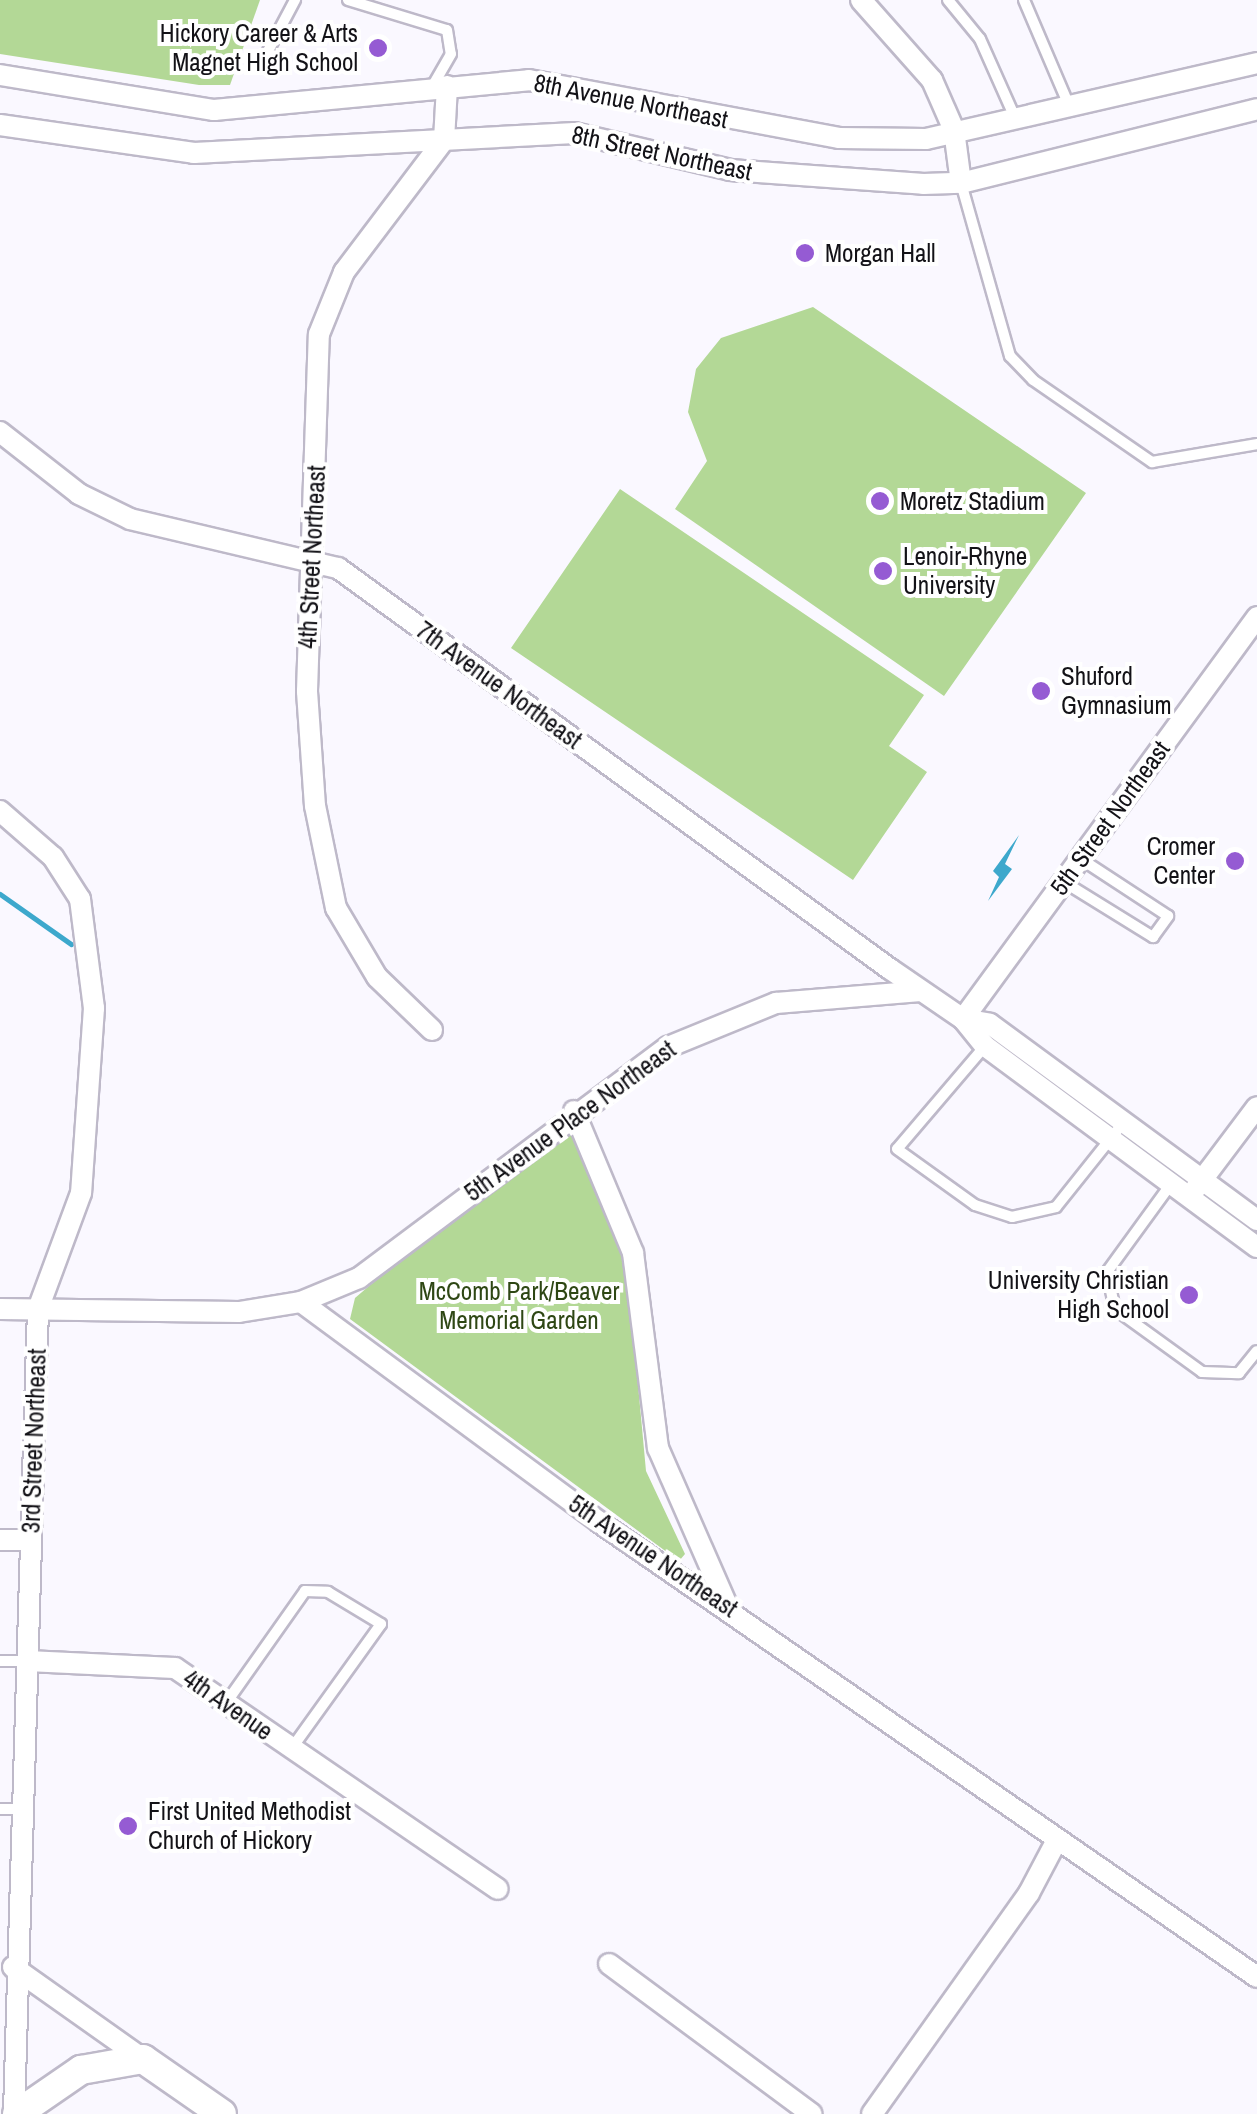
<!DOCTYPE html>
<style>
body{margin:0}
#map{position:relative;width:1257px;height:2114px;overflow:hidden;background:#faf8ff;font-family:"Archivo Narrow",sans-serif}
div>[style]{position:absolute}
.green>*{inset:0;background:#b3d896}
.water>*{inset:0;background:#3da8cc}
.stream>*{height:5px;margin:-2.5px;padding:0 2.5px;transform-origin:2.5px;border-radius:2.5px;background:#3da8cc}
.roads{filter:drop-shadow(2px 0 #beb9c9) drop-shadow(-2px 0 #beb9c9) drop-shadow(0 2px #beb9c9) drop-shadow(0 -2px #beb9c9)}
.lane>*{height:10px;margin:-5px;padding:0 5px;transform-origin:5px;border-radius:5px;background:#fff}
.street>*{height:20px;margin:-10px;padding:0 10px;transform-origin:10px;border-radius:10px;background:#fff}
.secondary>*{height:28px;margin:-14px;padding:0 14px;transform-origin:14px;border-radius:14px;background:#fff}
.dots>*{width:28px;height:28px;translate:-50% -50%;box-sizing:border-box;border:5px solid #fff;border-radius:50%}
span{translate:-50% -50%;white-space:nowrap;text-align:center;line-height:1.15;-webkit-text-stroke:8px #fff;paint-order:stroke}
.poi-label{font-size:25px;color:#131217}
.right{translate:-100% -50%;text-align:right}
.left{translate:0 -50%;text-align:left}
.street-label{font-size:25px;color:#131217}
.park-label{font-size:25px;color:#2e4714}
</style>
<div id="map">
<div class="green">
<div style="clip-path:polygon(0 0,260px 0,230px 85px,199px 85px,0 54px)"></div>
<div style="clip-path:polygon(813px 307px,1086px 493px,944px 696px,675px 509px,707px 461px,688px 412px,696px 369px,721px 338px)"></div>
<div style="clip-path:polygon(620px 489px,924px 695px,889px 746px,927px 772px,853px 880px,511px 648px)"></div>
<div style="clip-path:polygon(567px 1117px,626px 1255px,646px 1471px,685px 1554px,679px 1561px,350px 1319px,355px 1298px)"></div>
</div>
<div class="water">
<div style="clip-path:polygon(1019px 835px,1005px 864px,1012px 869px,988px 901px,999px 877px,993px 871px)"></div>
</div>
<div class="stream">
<div style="left:0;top:894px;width:87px;rotate:35.2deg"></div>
</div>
<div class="roads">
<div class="lane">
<div style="left:348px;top:0;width:103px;rotate:16.9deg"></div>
<div style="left:447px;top:30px;width:24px;rotate:81deg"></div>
<div style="left:451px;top:54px;width:38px;rotate:120deg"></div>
<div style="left:948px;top:0;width:50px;rotate:50.6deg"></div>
<div style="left:980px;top:39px;width:91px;rotate:66deg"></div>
<div style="left:1024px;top:0;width:120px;rotate:66.9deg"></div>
<div style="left:268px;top:51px;width:58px;rotate:-62.1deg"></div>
<div style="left:961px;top:183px;width:180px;rotate:74.2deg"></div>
<div style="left:1010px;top:356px;width:33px;rotate:46deg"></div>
<div style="left:1033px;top:380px;width:145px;rotate:34.6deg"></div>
<div style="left:1152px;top:462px;width:107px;rotate:-9.7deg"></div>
<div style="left:1064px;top:882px;width:105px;rotate:31.7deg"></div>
<div style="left:1153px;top:937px;width:26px;rotate:-54deg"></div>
<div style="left:1168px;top:916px;width:104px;rotate:-146.8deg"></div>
<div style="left:985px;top:1046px;width:135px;rotate:130.5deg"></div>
<div style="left:897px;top:1149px;width:96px;rotate:35.7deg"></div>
<div style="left:975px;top:1205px;width:39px;rotate:18deg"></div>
<div style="left:1012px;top:1217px;width:45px;rotate:-12.8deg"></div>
<div style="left:1056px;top:1207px;width:107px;rotate:-51.4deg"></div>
<div style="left:1171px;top:1184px;width:109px;rotate:126deg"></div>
<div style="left:1107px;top:1272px;width:38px;rotate:78deg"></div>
<div style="left:1115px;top:1309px;width:107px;rotate:35.9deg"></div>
<div style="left:1202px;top:1372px;width:37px;rotate:2deg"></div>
<div style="left:1239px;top:1373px;width:28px;rotate:-51deg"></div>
<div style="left:0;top:1661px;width:26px"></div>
<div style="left:226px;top:1703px;width:137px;rotate:-54.8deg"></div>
<div style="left:305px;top:1591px;width:23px;rotate:2deg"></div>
<div style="left:328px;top:1592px;width:62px;rotate:31.1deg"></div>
<div style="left:381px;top:1624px;width:153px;rotate:125.7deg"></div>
<div style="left:0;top:1809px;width:21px"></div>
</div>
<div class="street">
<div style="left:861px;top:0;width:107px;rotate:48.4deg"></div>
<div style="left:932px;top:80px;width:55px;rotate:66.3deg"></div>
<div style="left:954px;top:130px;width:53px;rotate:82.5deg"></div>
<div style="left:0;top:75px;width:217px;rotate:9.3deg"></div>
<div style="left:214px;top:110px;width:316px;rotate:-5.4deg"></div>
<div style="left:529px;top:80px;width:315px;rotate:10.6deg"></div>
<div style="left:839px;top:138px;width:87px;rotate:0.7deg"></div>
<div style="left:926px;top:139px;width:340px;rotate:-12.9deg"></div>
<div style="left:0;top:125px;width:196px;rotate:8.2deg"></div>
<div style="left:194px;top:153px;width:381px;rotate:-3deg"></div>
<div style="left:574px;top:133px;width:160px;rotate:13.3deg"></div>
<div style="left:730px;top:170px;width:194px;rotate:4.1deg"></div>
<div style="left:923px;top:184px;width:38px;rotate:-2deg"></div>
<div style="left:961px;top:183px;width:305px;rotate:-14deg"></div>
<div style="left:0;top:432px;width:100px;rotate:38.1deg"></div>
<div style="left:79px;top:494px;width:57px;rotate:26.1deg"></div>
<div style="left:130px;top:519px;width:214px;rotate:13.3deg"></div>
<div style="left:338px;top:568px;width:682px;rotate:36deg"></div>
<div style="left:890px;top:969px;width:88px;rotate:34.4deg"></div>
<div style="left:963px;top:1019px;width:27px;rotate:10deg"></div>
<div style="left:990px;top:1024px;width:331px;rotate:36.3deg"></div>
<div style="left:0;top:811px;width:70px;rotate:41deg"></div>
<div style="left:53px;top:857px;width:50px;rotate:57.3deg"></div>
<div style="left:80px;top:899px;width:110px;rotate:82.7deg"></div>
<div style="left:94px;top:1008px;width:185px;rotate:94deg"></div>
<div style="left:81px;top:1193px;width:124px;rotate:110.3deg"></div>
<div style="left:38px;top:1309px;width:805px;rotate:91.71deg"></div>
<div style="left:963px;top:1019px;width:498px;rotate:-53.8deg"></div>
<div style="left:963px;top:1019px;width:35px;rotate:51deg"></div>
<div style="left:985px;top:1046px;width:338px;rotate:36.5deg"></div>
<div style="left:432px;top:1030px;width:76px;rotate:-136.1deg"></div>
<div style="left:377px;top:977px;width:80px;rotate:-120.7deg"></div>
<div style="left:336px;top:908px;width:104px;rotate:-101.6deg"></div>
<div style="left:315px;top:806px;width:115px;rotate:-94deg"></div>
<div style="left:307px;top:691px;width:357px;rotate:-88.1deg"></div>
<div style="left:319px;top:334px;width:67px;rotate:-68deg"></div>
<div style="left:344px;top:272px;width:166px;rotate:-52.9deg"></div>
<div style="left:444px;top:140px;width:54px;rotate:-86.8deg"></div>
<div style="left:574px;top:1111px;width:154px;rotate:67.4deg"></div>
<div style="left:633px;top:1253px;width:197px;rotate:82.7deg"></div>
<div style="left:658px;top:1448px;width:169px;rotate:66.3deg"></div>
<div style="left:1196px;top:1188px;width:101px;rotate:-53deg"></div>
<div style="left:301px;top:1302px;width:63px;rotate:-22.5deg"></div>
<div style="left:359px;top:1278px;width:386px;rotate:-36.8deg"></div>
<div style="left:668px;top:1047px;width:117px;rotate:-22.2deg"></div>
<div style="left:776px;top:1003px;width:145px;rotate:-4.7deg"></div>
<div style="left:0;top:1309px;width:239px;rotate:0.7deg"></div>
<div style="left:239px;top:1312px;width:63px;rotate:-9.2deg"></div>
<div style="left:301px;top:1302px;width:370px;rotate:36.4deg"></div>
<div style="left:599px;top:1522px;width:800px;rotate:34.66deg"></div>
<div style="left:0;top:1540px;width:31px"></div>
<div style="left:27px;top:1661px;width:148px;rotate:2.7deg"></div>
<div style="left:175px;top:1668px;width:391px;rotate:34.4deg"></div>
<div style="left:609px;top:1964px;width:252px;rotate:36.5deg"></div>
<div style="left:13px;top:1967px;width:159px;rotate:35.3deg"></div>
<div style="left:872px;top:2114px;width:271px;rotate:-54.6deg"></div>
<div style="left:1029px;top:1893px;width:60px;rotate:-62.2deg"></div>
</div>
<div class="secondary">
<div style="left:17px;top:2114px;width:78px;rotate:-34.5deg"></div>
<div style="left:81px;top:2070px;width:63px;rotate:-10.1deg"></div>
<div style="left:143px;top:2059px;width:96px;rotate:34.8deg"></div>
</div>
</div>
<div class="dots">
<div style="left:378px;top:48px;background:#955bd3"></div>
<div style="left:805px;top:253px;background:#955bd3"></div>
<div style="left:880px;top:501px;background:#955bd3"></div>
<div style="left:883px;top:571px;background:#955bd3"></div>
<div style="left:1041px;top:691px;background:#955bd3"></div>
<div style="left:1235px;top:861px;background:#955bd3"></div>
<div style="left:1189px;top:1295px;background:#955bd3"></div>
<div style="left:128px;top:1826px;background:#955bd3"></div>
</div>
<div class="poi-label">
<span class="right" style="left:358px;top:48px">Hickory Career &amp; Arts<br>Magnet High School</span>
<span class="left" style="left:825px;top:253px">Morgan Hall</span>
<span class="left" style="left:900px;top:501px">Moretz Stadium</span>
<span class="left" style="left:903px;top:571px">Lenoir-Rhyne<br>University</span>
<span class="left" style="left:1061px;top:691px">Shuford<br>Gymnasium</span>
<span class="right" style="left:1215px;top:861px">Cromer<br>Center</span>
<span class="right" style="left:1169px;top:1295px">University Christian<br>High School</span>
<span class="left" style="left:148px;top:1826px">First United Methodist<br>Church of Hickory</span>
</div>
<div class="street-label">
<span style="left:631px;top:101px;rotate:11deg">8th Avenue Northeast</span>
<span style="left:662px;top:153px;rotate:12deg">8th Street Northeast</span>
<span style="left:312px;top:557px;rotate:-87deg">4th Street Northeast</span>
<span style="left:499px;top:685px;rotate:36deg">7th Avenue Northeast</span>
<span style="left:1110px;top:818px;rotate:-54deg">5th Street Northeast</span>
<span style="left:570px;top:1121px;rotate:-36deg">5th Avenue Place Northeast</span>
<span style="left:34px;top:1441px;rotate:-88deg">3rd Street Northeast</span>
<span style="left:653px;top:1556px;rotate:34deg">5th Avenue Northeast</span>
<span style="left:228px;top:1705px;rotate:35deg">4th Avenue</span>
</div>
<div class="park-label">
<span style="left:519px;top:1306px">McComb Park/Beaver<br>Memorial Garden</span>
</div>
</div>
